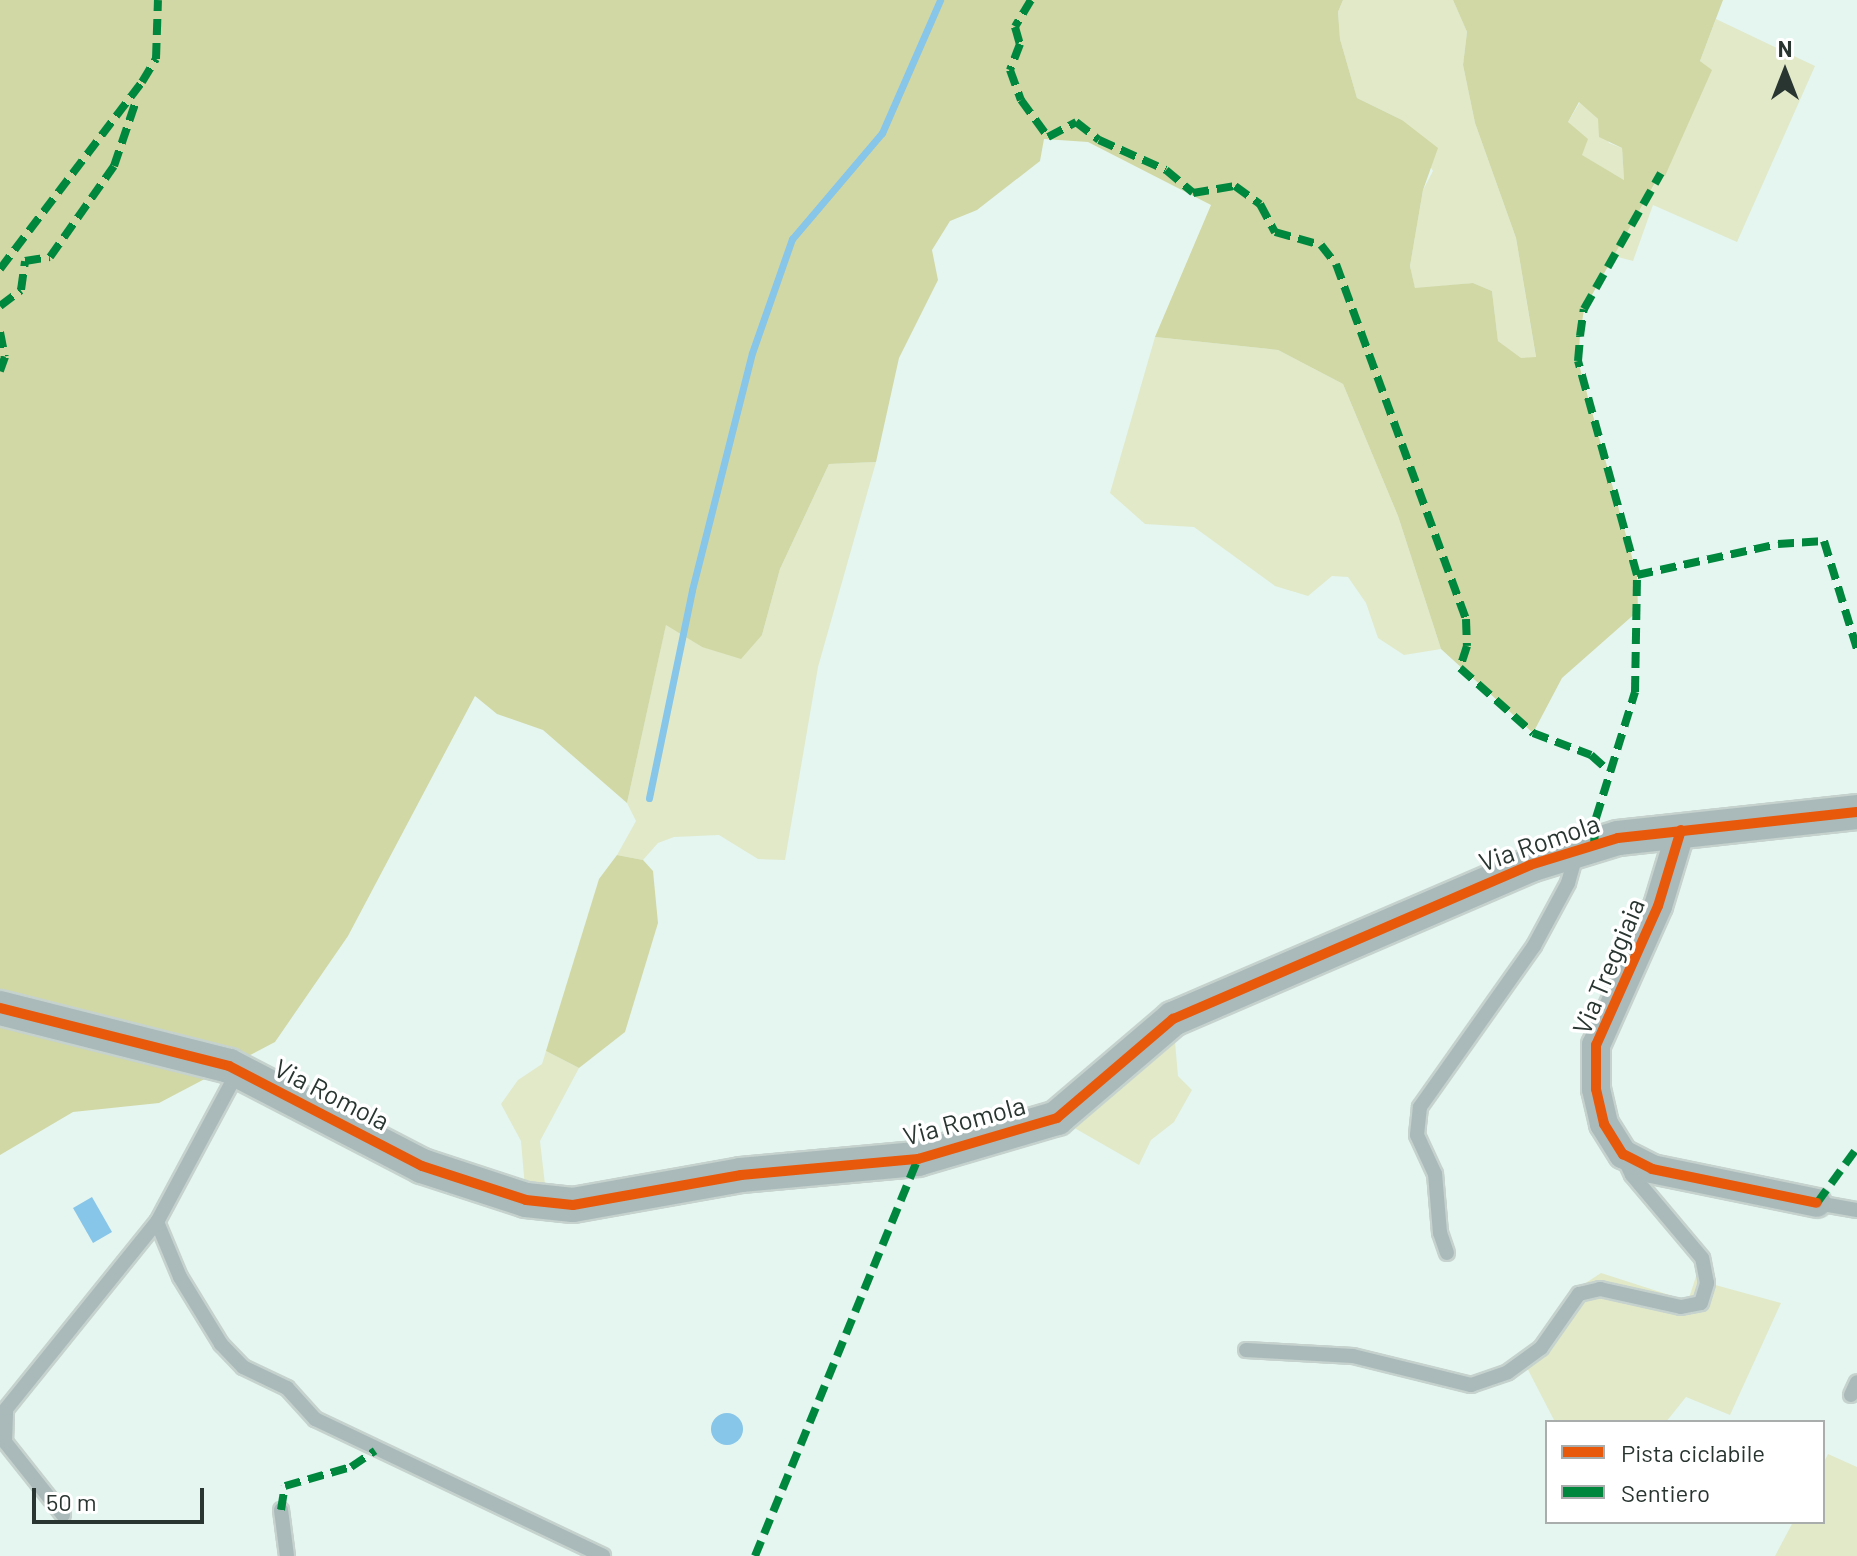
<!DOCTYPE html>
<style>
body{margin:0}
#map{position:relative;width:1857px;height:1556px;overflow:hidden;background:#e5f6f0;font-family:Barlow,sans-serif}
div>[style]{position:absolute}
.green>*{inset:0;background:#e1e9c9}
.forest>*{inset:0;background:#d1d8a5}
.water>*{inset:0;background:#87c5e9}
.round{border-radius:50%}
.stream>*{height:7px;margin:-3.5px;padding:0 3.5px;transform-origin:3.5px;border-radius:3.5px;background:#87c5e9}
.roads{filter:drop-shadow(2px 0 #c5d2cd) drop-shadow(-2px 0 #c5d2cd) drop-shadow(0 2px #c5d2cd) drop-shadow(0 -2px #c5d2cd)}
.service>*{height:14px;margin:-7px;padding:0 7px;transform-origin:7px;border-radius:7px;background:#aababa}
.minor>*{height:28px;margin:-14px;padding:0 14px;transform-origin:14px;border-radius:14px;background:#aababa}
.tertiary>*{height:34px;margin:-17px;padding:0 17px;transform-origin:17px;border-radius:17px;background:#aababa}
.quiet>*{height:8px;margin-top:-4px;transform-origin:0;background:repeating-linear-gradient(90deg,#00873e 0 16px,transparent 0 24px)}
.cycleway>*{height:10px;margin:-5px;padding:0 5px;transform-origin:5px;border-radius:5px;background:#e8590c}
span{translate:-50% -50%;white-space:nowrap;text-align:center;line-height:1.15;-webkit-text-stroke:7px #fff;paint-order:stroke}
.street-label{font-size:26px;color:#293531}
.legend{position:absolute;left:1545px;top:1420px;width:280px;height:104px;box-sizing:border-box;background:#fff;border:2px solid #a9aead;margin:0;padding:10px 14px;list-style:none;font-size:24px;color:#293531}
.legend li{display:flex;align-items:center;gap:16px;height:40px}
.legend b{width:40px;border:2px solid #a9aead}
.north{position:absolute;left:1745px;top:32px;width:80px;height:80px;-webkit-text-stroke:6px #fff;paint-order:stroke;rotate:0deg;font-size:22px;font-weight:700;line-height:32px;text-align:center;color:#293531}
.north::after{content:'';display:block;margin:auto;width:28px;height:36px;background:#293531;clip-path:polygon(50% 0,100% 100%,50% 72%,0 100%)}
.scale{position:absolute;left:32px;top:1488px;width:172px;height:36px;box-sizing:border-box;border:4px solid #293531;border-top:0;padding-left:10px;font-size:24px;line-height:28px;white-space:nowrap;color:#293531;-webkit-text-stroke:6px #fff;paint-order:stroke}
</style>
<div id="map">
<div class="green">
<div style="clip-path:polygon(1343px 0,1453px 0,1467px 32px,1463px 65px,1475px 123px,1516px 238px,1536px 358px,1520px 358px,1498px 341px,1492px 291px,1473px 283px,1415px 289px,1410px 266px,1423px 190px,1433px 171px,1402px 120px,1357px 98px,1340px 39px,1338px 12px)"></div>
<div style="clip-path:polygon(1716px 19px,1815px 66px,1737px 242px,1653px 205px,1633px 261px,1614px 256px,1661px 173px,1664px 176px,1711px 70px,1700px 61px)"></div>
<div style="clip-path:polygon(1580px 102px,1598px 119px,1609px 143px,1622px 148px,1624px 180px,1581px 155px,1568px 122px)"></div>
<div style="clip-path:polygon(1155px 337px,1278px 350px,1343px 384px,1398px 516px,1441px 649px,1404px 655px,1378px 638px,1366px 603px,1348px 577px,1332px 576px,1308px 596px,1275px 586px,1194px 527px,1145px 524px,1110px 493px)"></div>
<div style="clip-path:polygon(876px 462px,818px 667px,785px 860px,758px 859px,719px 835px,674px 837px,658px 843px,643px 860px,617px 855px,636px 821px,627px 803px,666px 624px,702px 647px,762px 635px,780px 569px,829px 464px)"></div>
<div style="clip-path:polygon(1173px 1019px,1178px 1076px,1192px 1090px,1174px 1122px,1151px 1140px,1139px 1165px,1057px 1118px)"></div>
<div style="clip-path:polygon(546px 1051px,579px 1068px,540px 1141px,547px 1202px,526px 1200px,521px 1141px,501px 1104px,518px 1080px,542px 1064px)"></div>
<div style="clip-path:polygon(1702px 1258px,1708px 1283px,1781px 1303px,1730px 1415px,1686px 1397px,1666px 1422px,1555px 1422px,1523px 1360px,1581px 1286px,1601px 1273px,1688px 1301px)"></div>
<div style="clip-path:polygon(1828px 1454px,1857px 1467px,1857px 1556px,1775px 1556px,1793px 1522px,1823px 1522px,1823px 1464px)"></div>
</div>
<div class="forest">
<div style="clip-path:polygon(evenodd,0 0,1343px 0,1338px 12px,1340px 39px,1357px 98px,1402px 120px,1438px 148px,1423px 190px,1410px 266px,1415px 288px,1473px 283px,1492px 291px,1498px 341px,1521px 358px,1536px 357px,1516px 238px,1475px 123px,1463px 65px,1467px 32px,1453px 0,1723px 0,1700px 61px,1712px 70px,1665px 176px,1660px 174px,1584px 309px,1580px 336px,1578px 361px,1637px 575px,1638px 611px,1562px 678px,1533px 733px,1441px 649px,1398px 516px,1343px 384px,1278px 350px,1155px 337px,1211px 205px,1088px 142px,1044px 139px,1040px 161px,977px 210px,950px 221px,932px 250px,938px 280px,899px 358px,876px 462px,829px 464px,780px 569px,762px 635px,741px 659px,702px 647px,666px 625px,627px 803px,543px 730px,497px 714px,475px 696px,348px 936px,275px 1042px,159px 1103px,73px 1112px,0 1155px,0 0,1579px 102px,1598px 119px,1599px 137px,1622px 148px,1624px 180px,1582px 155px,1588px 139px,1568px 122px,1579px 102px)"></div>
<div style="clip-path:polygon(617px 855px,643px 860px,653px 871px,658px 923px,625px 1032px,579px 1068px,546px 1051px,599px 879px)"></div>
</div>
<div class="water">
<div style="clip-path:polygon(92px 1197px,112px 1232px,93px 1243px,73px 1208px)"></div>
<div class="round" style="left:711px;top:1413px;width:32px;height:32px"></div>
</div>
<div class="stream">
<div style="left:649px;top:798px;width:212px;rotate:-78.3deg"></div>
<div style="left:692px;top:590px;width:244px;rotate:-75.8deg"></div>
<div style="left:752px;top:353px;width:121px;rotate:-70.7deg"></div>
<div style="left:792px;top:239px;width:139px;rotate:-49.7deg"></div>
<div style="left:882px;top:133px;width:145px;rotate:-66.4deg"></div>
</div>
<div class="roads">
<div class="service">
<div style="left:238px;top:1071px;width:171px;rotate:118.2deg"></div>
<div style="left:157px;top:1222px;width:60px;rotate:67.3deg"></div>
<div style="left:180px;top:1277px;width:79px;rotate:58.5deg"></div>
<div style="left:221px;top:1344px;width:32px;rotate:46deg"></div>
<div style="left:243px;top:1367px;width:49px;rotate:25.5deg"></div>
<div style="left:287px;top:1388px;width:42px;rotate:47.9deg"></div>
<div style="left:315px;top:1419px;width:319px;rotate:25.4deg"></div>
<div style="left:1817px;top:1203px;width:41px;rotate:9.9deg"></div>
<div style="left:1447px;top:1253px;width:21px;rotate:-109deg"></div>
<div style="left:1440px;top:1233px;width:59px;rotate:-94.8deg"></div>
<div style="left:1435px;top:1174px;width:43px;rotate:-114.8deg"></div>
<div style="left:1417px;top:1135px;width:28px;rotate:-84deg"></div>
<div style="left:1420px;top:1107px;width:197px;rotate:-54.7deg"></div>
<div style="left:1534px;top:946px;width:72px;rotate:-61.6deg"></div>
<div style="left:1568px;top:883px;width:33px;rotate:-74deg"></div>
<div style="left:1246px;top:1350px;width:107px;rotate:3.2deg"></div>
<div style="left:1353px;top:1356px;width:122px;rotate:13.8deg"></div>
<div style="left:1471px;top:1385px;width:39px;rotate:-19deg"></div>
<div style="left:1508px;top:1372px;width:41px;rotate:-36deg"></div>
<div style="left:1541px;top:1348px;width:66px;rotate:-54.9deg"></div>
<div style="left:1579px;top:1294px;width:22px;rotate:-13deg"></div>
<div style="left:1600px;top:1289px;width:83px;rotate:12.5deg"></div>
<div style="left:1681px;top:1307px;width:20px;rotate:-11deg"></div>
<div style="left:1701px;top:1303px;width:21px;rotate:-73deg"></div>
<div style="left:1707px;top:1283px;width:25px;rotate:-101deg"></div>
<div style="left:1702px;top:1258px;width:109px;rotate:-130.1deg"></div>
<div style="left:1632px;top:1175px;width:19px;rotate:-115deg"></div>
<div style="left:1851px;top:1395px;width:14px;rotate:-65deg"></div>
<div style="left:281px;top:1510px;width:46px;rotate:82.6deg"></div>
<div style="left:63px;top:1515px;width:93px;rotate:-128.5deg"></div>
<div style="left:5px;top:1442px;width:33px;rotate:-88deg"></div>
<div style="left:6px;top:1409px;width:240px;rotate:-51.1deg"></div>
</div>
<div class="minor">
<div style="left:1681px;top:830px;width:79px;rotate:106.8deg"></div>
<div style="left:1658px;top:906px;width:152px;rotate:114deg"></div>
<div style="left:1596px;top:1045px;width:44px;rotate:90deg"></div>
<div style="left:1596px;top:1089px;width:36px;rotate:77deg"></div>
<div style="left:1604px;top:1124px;width:36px;rotate:58deg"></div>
<div style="left:1623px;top:1154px;width:33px;rotate:27deg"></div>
<div style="left:1652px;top:1169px;width:168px;rotate:11.6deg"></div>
</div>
<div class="tertiary">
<div style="left:0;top:1008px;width:236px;rotate:14.2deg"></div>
<div style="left:229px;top:1066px;width:217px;rotate:27.4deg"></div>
<div style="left:422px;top:1166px;width:109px;rotate:18.1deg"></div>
<div style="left:526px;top:1200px;width:47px;rotate:6.1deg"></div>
<div style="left:573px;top:1205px;width:171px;rotate:-10.1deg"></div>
<div style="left:741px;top:1175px;width:178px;rotate:-5.2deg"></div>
<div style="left:918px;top:1159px;width:145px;rotate:-16.4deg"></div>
<div style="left:1057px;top:1118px;width:153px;rotate:-40.5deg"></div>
<div style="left:1173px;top:1019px;width:389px;rotate:-23.3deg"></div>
<div style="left:1530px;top:865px;width:92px;rotate:-17.1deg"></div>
<div style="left:1618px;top:838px;width:240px;rotate:-6.2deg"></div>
</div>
</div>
<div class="quiet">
<div style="left:1031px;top:0;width:31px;rotate:121deg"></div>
<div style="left:1015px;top:27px;width:18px;rotate:74deg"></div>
<div style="left:1020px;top:44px;width:28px;rotate:111deg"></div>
<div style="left:1010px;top:70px;width:32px;rotate:70deg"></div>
<div style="left:1021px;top:100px;width:46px;rotate:53.9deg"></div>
<div style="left:1048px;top:137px;width:32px;rotate:-28deg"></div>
<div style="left:1076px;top:122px;width:29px;rotate:38deg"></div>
<div style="left:1099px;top:140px;width:73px;rotate:24.1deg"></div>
<div style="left:1166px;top:170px;width:35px;rotate:40deg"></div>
<div style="left:1193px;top:193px;width:43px;rotate:-9.5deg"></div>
<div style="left:1235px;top:186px;width:31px;rotate:36deg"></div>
<div style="left:1260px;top:204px;width:32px;rotate:62deg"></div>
<div style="left:1275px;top:232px;width:48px;rotate:15.8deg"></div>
<div style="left:1321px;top:245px;width:24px;rotate:52deg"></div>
<div style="left:1336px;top:264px;width:378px;rotate:69.9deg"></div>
<div style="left:1466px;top:619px;width:27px;rotate:88deg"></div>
<div style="left:1467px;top:646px;width:23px;rotate:108deg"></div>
<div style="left:1460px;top:668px;width:98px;rotate:41.7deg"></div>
<div style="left:1533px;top:733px;width:62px;rotate:20.8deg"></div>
<div style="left:1591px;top:755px;width:24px;rotate:42deg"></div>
<div style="left:0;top:269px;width:235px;rotate:-52.8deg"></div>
<div style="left:142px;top:82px;width:27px;rotate:-59deg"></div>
<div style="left:156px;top:59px;width:59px;rotate:-88.1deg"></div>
<div style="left:0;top:306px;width:26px;rotate:-37deg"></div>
<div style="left:21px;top:290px;width:29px;rotate:-82deg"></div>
<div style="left:25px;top:261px;width:25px;rotate:-9deg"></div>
<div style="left:50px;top:257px;width:111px;rotate:-54.9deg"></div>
<div style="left:114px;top:166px;width:69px;rotate:-71.3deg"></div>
<div style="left:0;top:332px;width:25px;rotate:79deg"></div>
<div style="left:5px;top:357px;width:15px;rotate:110deg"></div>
<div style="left:1637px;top:575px;width:144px;rotate:-12.4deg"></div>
<div style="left:1778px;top:544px;width:46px;rotate:-3.7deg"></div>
<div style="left:1824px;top:541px;width:113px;rotate:73deg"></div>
<div style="left:1594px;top:845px;width:27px;rotate:-86deg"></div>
<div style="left:1596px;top:818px;width:132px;rotate:-72.8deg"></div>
<div style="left:1635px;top:692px;width:117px;rotate:-89deg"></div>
<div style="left:1637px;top:575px;width:222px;rotate:-105.4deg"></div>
<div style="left:1578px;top:361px;width:25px;rotate:-85deg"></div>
<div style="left:1580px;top:336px;width:27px;rotate:-82deg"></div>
<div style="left:1584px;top:309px;width:156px;rotate:-60.5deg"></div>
<div style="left:1817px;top:1203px;width:68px;rotate:-54deg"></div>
<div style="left:281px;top:1510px;width:24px;rotate:-81deg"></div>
<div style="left:285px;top:1486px;width:69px;rotate:-16.1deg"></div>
<div style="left:351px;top:1467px;width:29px;rotate:-34deg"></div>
<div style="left:755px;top:1556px;width:429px;rotate:-67.7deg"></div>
</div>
<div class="cycleway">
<div style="left:1681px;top:830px;width:79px;rotate:106.8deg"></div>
<div style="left:1658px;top:906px;width:152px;rotate:114deg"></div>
<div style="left:1596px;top:1045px;width:44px;rotate:90deg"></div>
<div style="left:1596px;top:1089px;width:36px;rotate:77deg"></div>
<div style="left:1604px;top:1124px;width:36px;rotate:58deg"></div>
<div style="left:1623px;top:1154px;width:33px;rotate:27deg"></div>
<div style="left:1652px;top:1169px;width:168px;rotate:11.6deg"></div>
<div style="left:0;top:1008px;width:236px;rotate:14.2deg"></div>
<div style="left:229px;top:1066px;width:217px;rotate:27.4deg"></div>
<div style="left:422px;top:1166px;width:109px;rotate:18.1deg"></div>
<div style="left:526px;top:1200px;width:47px;rotate:6.1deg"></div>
<div style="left:573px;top:1205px;width:171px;rotate:-10.1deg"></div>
<div style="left:741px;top:1175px;width:178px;rotate:-5.2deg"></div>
<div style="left:918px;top:1159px;width:145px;rotate:-16.4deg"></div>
<div style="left:1057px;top:1118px;width:153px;rotate:-40.5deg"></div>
<div style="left:1173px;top:1019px;width:389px;rotate:-23.3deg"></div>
<div style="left:1530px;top:865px;width:92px;rotate:-17.1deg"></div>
<div style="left:1618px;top:838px;width:240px;rotate:-6.2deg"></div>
</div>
<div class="street-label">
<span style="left:1539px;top:842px;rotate:-19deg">Via Romola</span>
<span style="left:1608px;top:966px;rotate:-67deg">Via Treggiaia</span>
<span style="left:332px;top:1094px;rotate:27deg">Via Romola</span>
<span style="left:964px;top:1120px;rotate:-15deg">Via Romola</span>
</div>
<ul class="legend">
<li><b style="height:10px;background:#e8590c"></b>Pista ciclabile</li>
<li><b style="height:10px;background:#00873e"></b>Sentiero</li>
</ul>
<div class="north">N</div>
<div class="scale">50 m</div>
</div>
